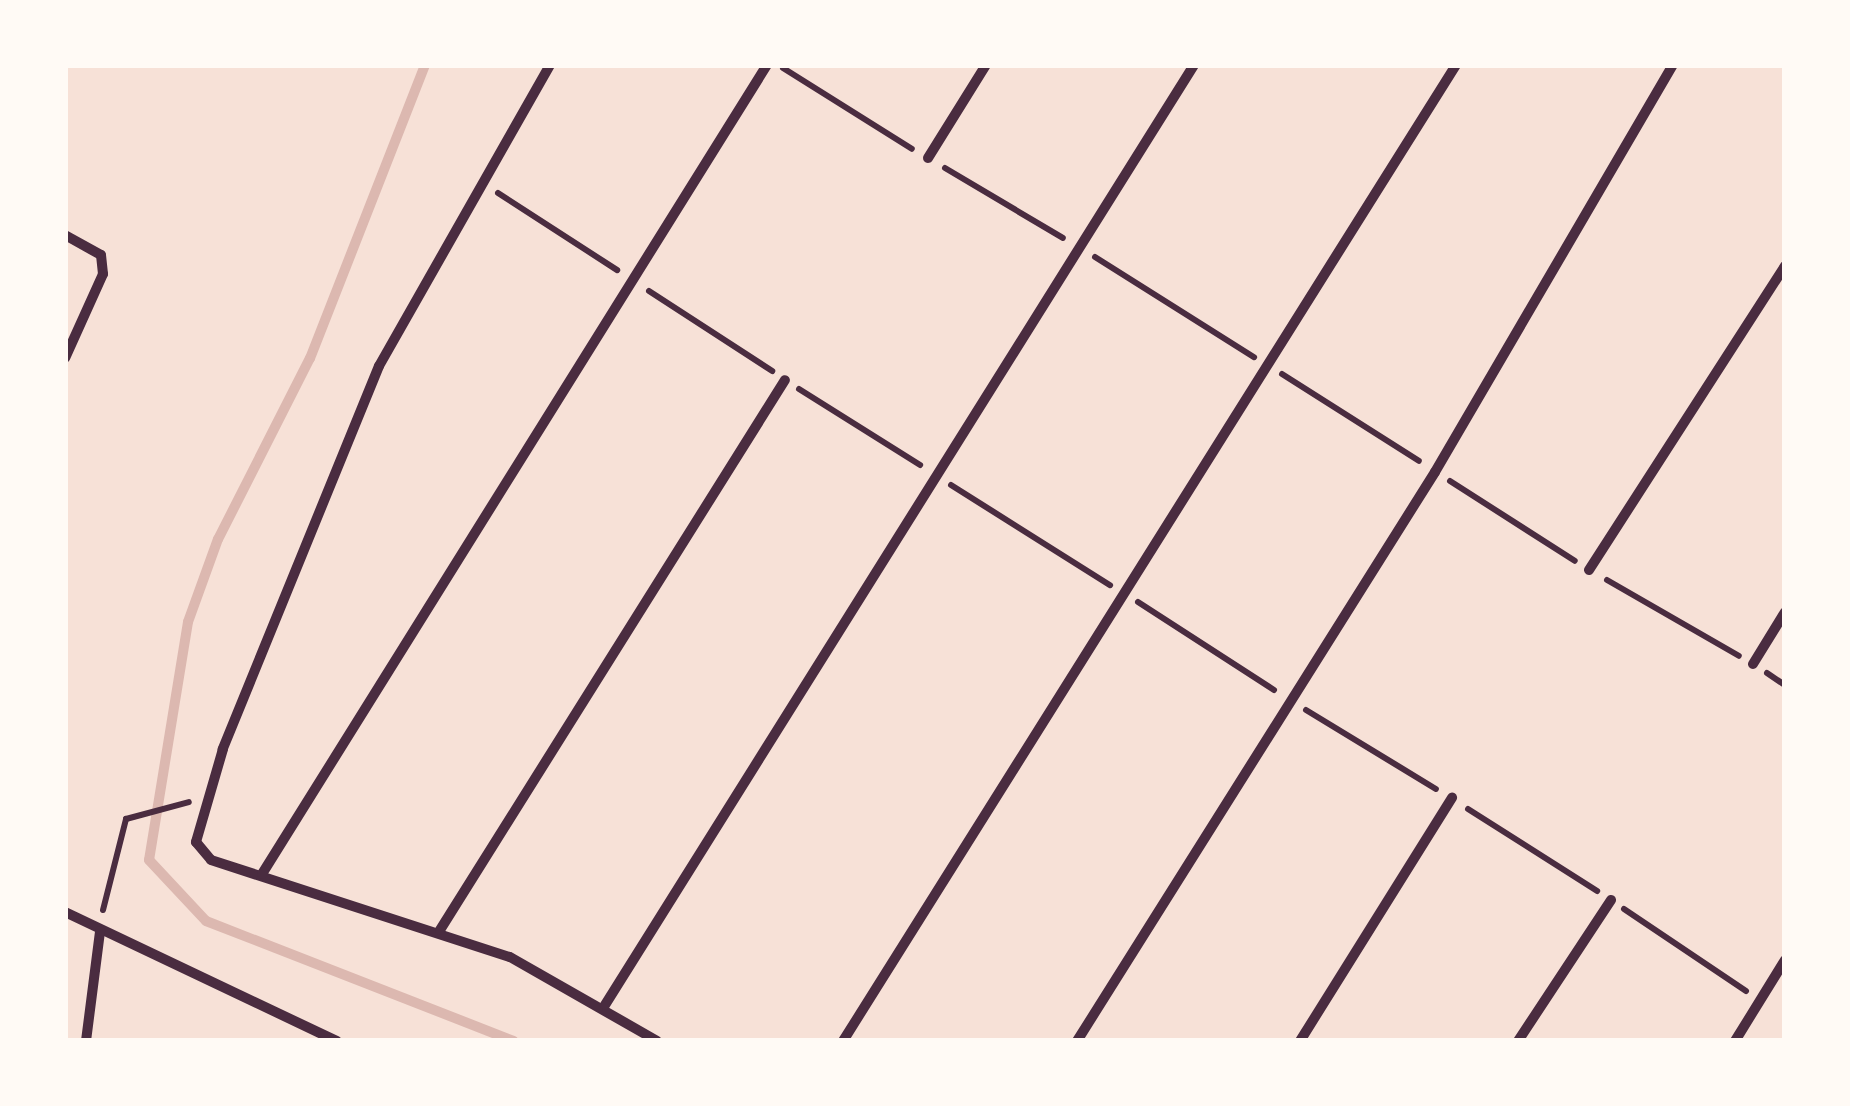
<!DOCTYPE html>
<style>
body{margin:0}
#map{position:relative;width:1850px;height:1106px;overflow:hidden;background:#f7e1d7;font-family:Roboto,sans-serif}
div>[style]{position:absolute}
.stream>*{height:10px;margin:-5px;padding:0 5px;transform-origin:5px;border-radius:5px;background:#dcb8b0}
.path>*{height:6px;margin:-3px;padding:0 3px;transform-origin:3px;border-radius:3px;background:#4a2c40}
.minor>*{height:10px;margin:-5px;padding:0 5px;transform-origin:5px;border-radius:5px;background:#4a2c40}
span{translate:-50% -50%;white-space:nowrap;text-align:center;line-height:1.15;-webkit-text-stroke:9px #fffaf5;paint-order:stroke}
.frame{position:absolute;inset:0;border:68px solid #fffaf5;pointer-events:none}
</style>
<div id="map">
<div class="stream">
<div style="left:425px;top:65px;width:315px;rotate:111.4deg"></div>
<div style="left:310px;top:358px;width:203px;rotate:116.9deg"></div>
<div style="left:218px;top:539px;width:88px;rotate:109.9deg"></div>
<div style="left:188px;top:622px;width:241px;rotate:99.3deg"></div>
<div style="left:149px;top:860px;width:83px;rotate:46.9deg"></div>
<div style="left:206px;top:921px;width:330px;rotate:21.3deg"></div>
</div>
<div class="path">
<div style="left:783px;top:68px;width:152px;rotate:32.1deg"></div>
<div style="left:945px;top:168px;width:137px;rotate:30.7deg"></div>
<div style="left:498px;top:193px;width:142px;rotate:32.9deg"></div>
<div style="left:1095px;top:257px;width:188px;rotate:32.2deg"></div>
<div style="left:649px;top:291px;width:147px;rotate:33deg"></div>
<div style="left:1282px;top:374px;width:162px;rotate:32.4deg"></div>
<div style="left:799px;top:389px;width:143px;rotate:32.1deg"></div>
<div style="left:1450px;top:481px;width:148px;rotate:32.6deg"></div>
<div style="left:951px;top:485px;width:188px;rotate:32.2deg"></div>
<div style="left:1607px;top:580px;width:152px;rotate:29.9deg"></div>
<div style="left:1138px;top:602px;width:162px;rotate:32.9deg"></div>
<div style="left:1767px;top:673px;width:22px;rotate:34deg"></div>
<div style="left:1306px;top:710px;width:152px;rotate:31.3deg"></div>
<div style="left:1468px;top:809px;width:153px;rotate:32.4deg"></div>
<div style="left:1624px;top:909px;width:147px;rotate:33.9deg"></div>
<div style="left:103px;top:910px;width:94px;rotate:-75.8deg"></div>
<div style="left:126px;top:819px;width:65px;rotate:-15.1deg"></div>
</div>
<div class="minor">
<div style="left:550px;top:65px;width:346px;rotate:119.6deg"></div>
<div style="left:379px;top:366px;width:414px;rotate:112.2deg"></div>
<div style="left:223px;top:749px;width:97px;rotate:106.2deg"></div>
<div style="left:196px;top:842px;width:23px;rotate:50deg"></div>
<div style="left:211px;top:860px;width:314px;rotate:18deg"></div>
<div style="left:510px;top:957px;width:169px;rotate:29.7deg"></div>
<div style="left:928px;top:158px;width:110px;rotate:-58.1deg"></div>
<div style="left:65px;top:235px;width:41px;rotate:29.1deg"></div>
<div style="left:101px;top:255px;width:19px;rotate:84deg"></div>
<div style="left:103px;top:274px;width:92px;rotate:114.3deg"></div>
<div style="left:1589px;top:570px;width:362px;rotate:-57.2deg"></div>
<div style="left:1753px;top:664px;width:61px;rotate:-58.4deg"></div>
<div style="left:262px;top:874px;width:954px;rotate:-58.03deg"></div>
<div style="left:65px;top:912px;width:301px;rotate:25.4deg"></div>
<div style="left:440px;top:930px;width:649px;rotate:-57.9deg"></div>
<div style="left:605px;top:1005px;width:1109px;rotate:-57.93deg"></div>
<div style="left:86px;top:1041px;width:111px;rotate:-82.7deg"></div>
<div style="left:843px;top:1041px;width:1153px;rotate:-57.87deg"></div>
<div style="left:1077px;top:1041px;width:672px;rotate:-57.82deg"></div>
<div style="left:1435px;top:472px;width:471px;rotate:-59.7deg"></div>
<div style="left:1300px;top:1041px;width:287px;rotate:-58deg"></div>
<div style="left:1518px;top:1041px;width:169px;rotate:-56.6deg"></div>
<div style="left:1735px;top:1041px;width:95px;rotate:-58.3deg"></div>
</div>
<div class="frame"></div>
</div>
